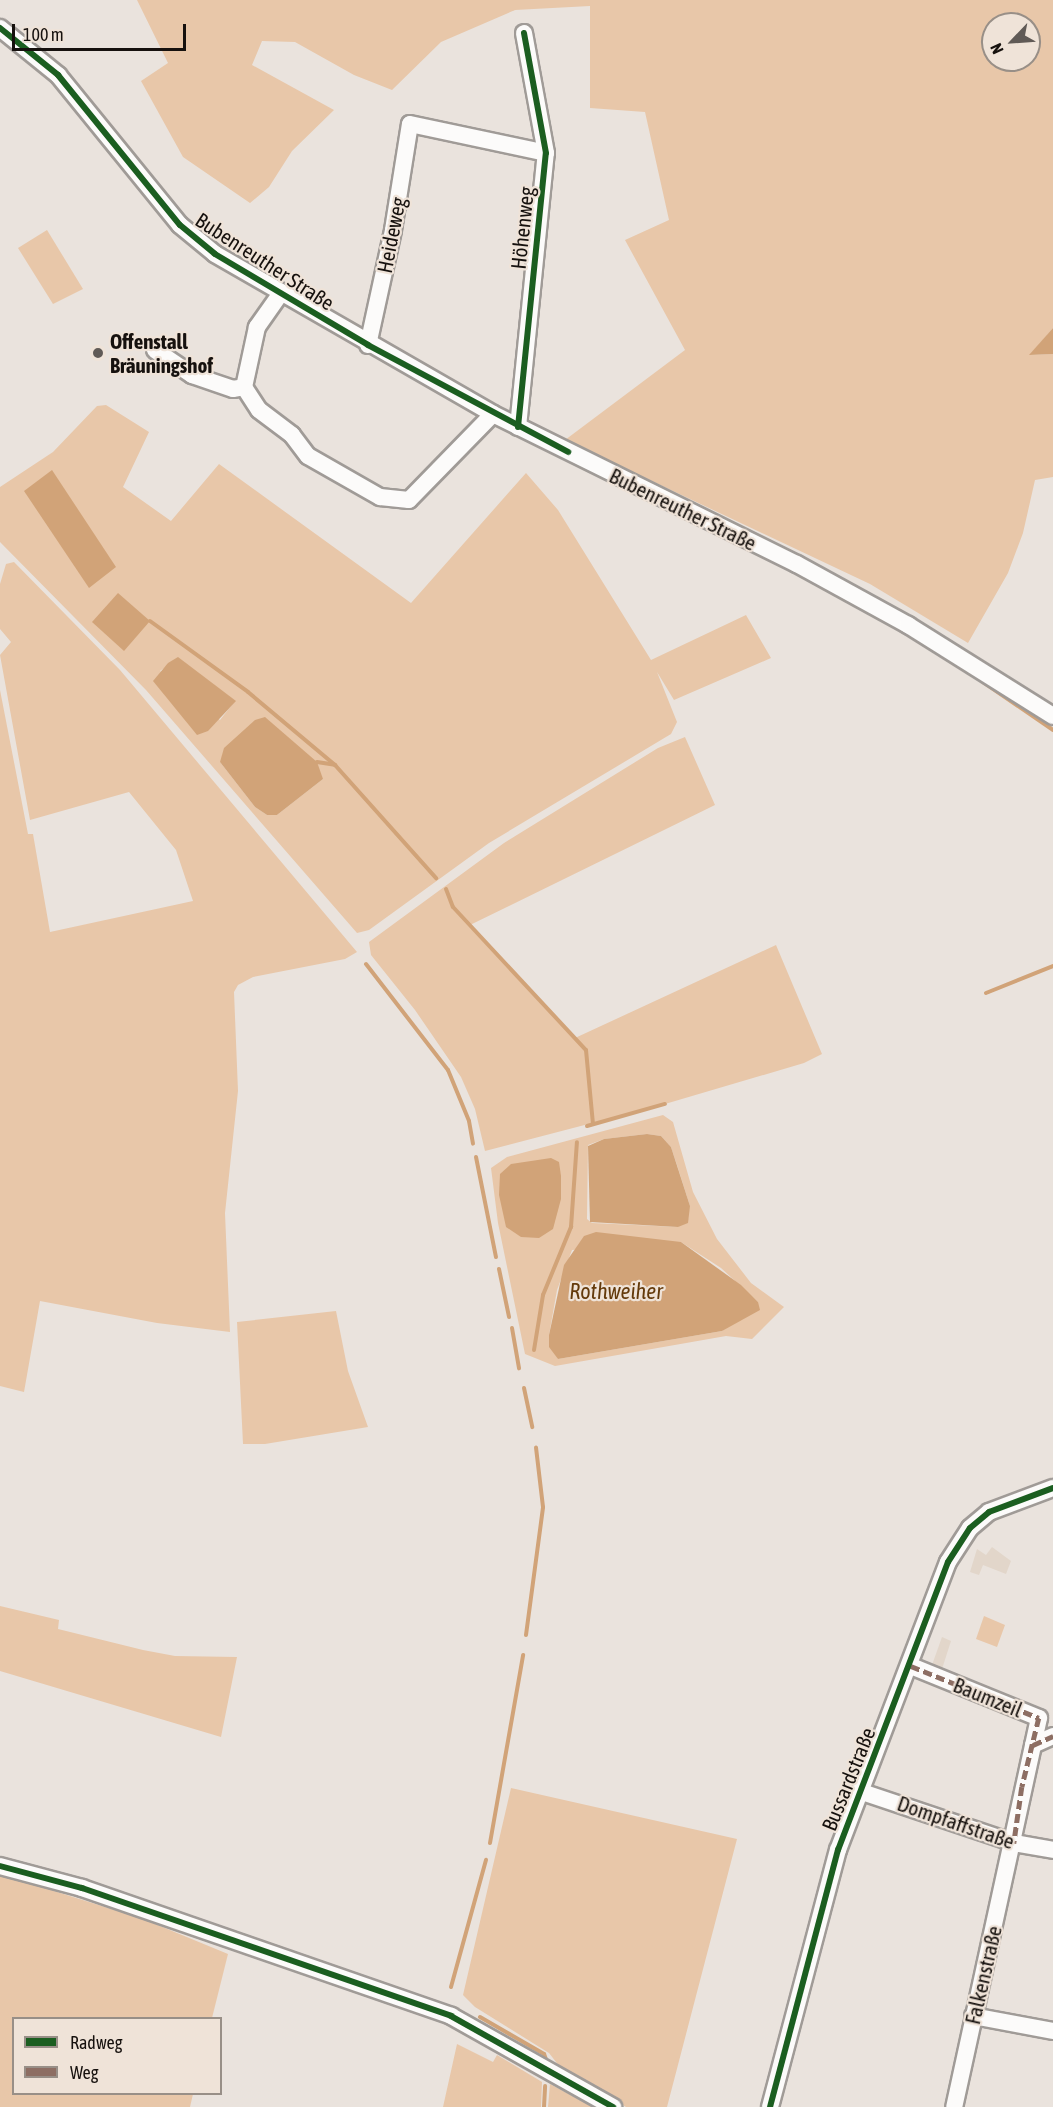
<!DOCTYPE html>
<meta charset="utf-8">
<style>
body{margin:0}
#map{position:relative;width:1053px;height:2107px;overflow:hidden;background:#eae3dd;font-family:"Asap Condensed",sans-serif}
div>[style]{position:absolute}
.built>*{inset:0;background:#e2d6ca}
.green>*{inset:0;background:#e8c7a9}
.water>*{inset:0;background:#d1a378}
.stream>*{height:4px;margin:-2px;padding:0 2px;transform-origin:2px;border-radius:2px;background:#d1a378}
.roads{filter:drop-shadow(2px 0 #a09b97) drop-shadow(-2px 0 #a09b97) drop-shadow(0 2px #a09b97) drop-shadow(0 -2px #a09b97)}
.minor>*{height:16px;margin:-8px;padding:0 8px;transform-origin:8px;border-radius:8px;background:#fcfbfa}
.quiet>*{height:4.5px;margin-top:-2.25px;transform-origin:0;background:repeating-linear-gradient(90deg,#8d6e63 0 9px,transparent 0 13.5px)}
.cycleway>*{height:6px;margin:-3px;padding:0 3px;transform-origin:3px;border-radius:3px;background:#1b5e20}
.dots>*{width:16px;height:16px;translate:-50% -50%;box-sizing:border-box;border:3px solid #efe3d8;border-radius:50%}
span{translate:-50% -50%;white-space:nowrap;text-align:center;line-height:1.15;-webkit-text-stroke:4.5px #efe3d8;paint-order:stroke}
.street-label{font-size:21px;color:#16110e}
.poi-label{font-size:21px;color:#16110e;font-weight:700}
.left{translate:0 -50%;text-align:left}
.water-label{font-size:22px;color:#643a0b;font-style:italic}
.legend{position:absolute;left:12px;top:2017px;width:210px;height:78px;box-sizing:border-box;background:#efe3d8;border:2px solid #988f87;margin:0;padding:8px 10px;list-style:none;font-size:18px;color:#16110e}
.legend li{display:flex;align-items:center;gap:12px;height:30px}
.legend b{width:30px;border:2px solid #988f87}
.north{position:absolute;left:981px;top:12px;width:60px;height:60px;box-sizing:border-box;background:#efe3d8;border:2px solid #988f87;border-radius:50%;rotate:245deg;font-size:16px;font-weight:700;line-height:24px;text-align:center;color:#16110e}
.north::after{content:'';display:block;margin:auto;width:21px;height:27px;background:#605a56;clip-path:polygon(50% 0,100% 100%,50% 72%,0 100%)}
.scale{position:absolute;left:12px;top:24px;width:174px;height:27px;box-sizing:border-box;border:3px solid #16110e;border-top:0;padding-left:8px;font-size:18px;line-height:21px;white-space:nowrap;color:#16110e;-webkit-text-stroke:4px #efe3d8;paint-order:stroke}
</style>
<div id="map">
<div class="built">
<div style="clip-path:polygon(992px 1547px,1011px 1561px,1006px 1574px,983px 1565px,979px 1575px,970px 1572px,977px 1549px,986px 1555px)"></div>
<div style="clip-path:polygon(942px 1637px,951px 1641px,942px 1669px,932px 1665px)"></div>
</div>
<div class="green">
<div style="clip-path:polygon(evenodd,137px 0,1053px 0,1053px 328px,1030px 355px,1053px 354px,1053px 477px,1035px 480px,1023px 533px,1008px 573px,968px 643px,870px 584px,565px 440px,685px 350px,625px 240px,669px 220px,645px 112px,590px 108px,590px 6px,515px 10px,441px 42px,392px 90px,354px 75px,295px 42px,262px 41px,252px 65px,334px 110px,292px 151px,269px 187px,250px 203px,183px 157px,141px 81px,168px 63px,137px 0,993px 24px,1029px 24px,1029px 60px,993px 60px,993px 24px)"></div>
<div style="clip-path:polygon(47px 230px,83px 289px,53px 304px,18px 248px)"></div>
<div style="clip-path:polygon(evenodd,106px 405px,149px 432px,123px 487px,171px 521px,219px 464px,411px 603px,526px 473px,558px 510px,651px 660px,746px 615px,771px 658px,674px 700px,657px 672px,677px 722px,671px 734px,489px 843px,369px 930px,357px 933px,146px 690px,0 542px,0 487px,53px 452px,97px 406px,106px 405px,178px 658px,235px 701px,220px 720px,160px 671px,178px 658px,106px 405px,220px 762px,323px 779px,277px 815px,267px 815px,255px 807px,220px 762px)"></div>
<div style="clip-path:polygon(14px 562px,120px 670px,357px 952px,345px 959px,253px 977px,238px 985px,234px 992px,238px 1091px,225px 1213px,230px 1332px,157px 1323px,40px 1301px,24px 1392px,0 1386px,0 690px,28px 834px,33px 834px,50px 932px,193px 901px,176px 850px,129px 792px,30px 820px,0 655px,11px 642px,0 629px,0 584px,6px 564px)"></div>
<div style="clip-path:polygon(685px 737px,715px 805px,470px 925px,575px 1038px,776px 945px,822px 1054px,804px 1063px,665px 1104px,485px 1151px,475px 1109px,461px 1077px,415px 1010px,371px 955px,369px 942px,504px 843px,658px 748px)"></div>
<div style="clip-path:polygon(evenodd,663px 1115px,673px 1122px,693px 1192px,717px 1239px,751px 1283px,784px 1307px,752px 1339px,726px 1336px,555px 1366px,525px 1354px,498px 1223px,491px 1168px,507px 1157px,663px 1115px,647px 1134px,661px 1136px,671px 1147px,677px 1165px,690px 1206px,678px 1227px,592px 1223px,587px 1219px,588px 1145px,604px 1139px,647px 1134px,663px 1115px,681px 1242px,721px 1268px,758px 1302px,722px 1331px,558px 1359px,549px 1335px,557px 1290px,572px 1250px,681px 1242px)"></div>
<div style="clip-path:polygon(336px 1311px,348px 1371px,368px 1427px,265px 1444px,243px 1444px,237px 1322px)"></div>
<div style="clip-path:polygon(0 1606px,59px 1620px,58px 1629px,143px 1650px,175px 1656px,237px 1657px,221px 1737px,0 1671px)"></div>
<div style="clip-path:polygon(984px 1616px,1005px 1625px,997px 1647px,976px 1639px)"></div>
<div style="clip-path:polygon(511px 1788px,737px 1839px,667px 2107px,626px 2107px,563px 2071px,549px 2053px,475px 2007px,463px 1995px)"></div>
<div style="clip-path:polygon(0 1874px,143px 1919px,228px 1954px,212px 2018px,14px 2018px,14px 2094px,193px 2094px,190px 2107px,0 2107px)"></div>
<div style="clip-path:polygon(457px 2044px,493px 2062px,497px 2055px,542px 2082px,541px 2107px,443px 2107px)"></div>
<div style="clip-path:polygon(550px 2084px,593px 2107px,548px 2107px)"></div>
</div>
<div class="water">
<div style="clip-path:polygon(1053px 328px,1053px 354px,1029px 355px)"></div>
<div style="clip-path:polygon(52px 470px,116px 567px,89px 588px,24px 491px)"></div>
<div style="clip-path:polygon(118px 593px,150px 621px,124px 651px,92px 622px)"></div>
<div style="clip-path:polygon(178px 657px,236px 701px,208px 731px,197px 735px,153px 681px,168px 663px)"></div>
<div style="clip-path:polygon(265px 717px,317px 762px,323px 779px,277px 815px,267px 815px,255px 807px,220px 762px,224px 748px,255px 720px)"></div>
<div style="clip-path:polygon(647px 1134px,661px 1136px,671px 1147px,690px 1206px,688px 1223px,678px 1227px,590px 1222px,588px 1146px,604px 1139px)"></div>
<div style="clip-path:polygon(551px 1158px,559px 1162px,561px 1176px,561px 1199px,553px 1229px,539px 1238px,521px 1237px,506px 1227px,499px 1195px,500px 1174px,511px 1164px)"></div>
<div style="clip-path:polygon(596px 1232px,681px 1242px,741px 1285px,758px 1302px,760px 1310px,722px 1331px,558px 1359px,549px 1347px,549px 1335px,564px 1265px,584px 1236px)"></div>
</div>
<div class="stream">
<div style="left:150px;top:621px;width:121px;rotate:35.9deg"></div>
<div style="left:248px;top:692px;width:114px;rotate:40deg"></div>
<div style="left:983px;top:682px;width:85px;rotate:34.4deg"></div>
<div style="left:317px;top:762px;width:18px;rotate:9deg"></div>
<div style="left:335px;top:765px;width:152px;rotate:48.2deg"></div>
<div style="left:446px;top:889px;width:19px;rotate:69deg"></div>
<div style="left:453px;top:907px;width:195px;rotate:47.1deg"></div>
<div style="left:586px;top:1050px;width:74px;rotate:84.6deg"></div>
<div style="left:366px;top:964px;width:134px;rotate:52.3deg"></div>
<div style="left:448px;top:1070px;width:55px;rotate:67.6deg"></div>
<div style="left:469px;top:1121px;width:23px;rotate:80deg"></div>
<div style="left:986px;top:993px;width:72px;rotate:-21.9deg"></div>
<div style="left:587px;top:1126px;width:81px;rotate:-15.8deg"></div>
<div style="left:476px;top:1157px;width:102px;rotate:78.7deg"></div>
<div style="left:499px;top:1269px;width:49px;rotate:78.2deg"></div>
<div style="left:512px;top:1328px;width:41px;rotate:80.1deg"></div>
<div style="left:534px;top:1350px;width:56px;rotate:-80.7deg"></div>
<div style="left:543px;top:1295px;width:74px;rotate:-67.6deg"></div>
<div style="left:571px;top:1227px;width:85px;rotate:-86deg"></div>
<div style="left:524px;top:1388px;width:40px;rotate:78deg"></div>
<div style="left:526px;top:1635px;width:129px;rotate:-82.4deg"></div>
<div style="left:543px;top:1507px;width:60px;rotate:-96.7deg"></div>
<div style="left:490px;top:1843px;width:191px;rotate:-80deg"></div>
<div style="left:451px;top:1987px;width:132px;rotate:-74.6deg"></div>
<div style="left:480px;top:2017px;width:74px;rotate:30deg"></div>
<div style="left:544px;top:2054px;width:9px;rotate:69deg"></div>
<div style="left:544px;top:2107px;width:21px;rotate:-87deg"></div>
</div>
<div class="roads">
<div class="minor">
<div style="left:0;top:28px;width:75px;rotate:39deg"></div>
<div style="left:58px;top:75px;width:193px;rotate:50.9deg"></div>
<div style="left:180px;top:225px;width:45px;rotate:39.6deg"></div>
<div style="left:215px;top:254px;width:321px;rotate:29.9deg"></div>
<div style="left:493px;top:414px;width:339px;rotate:26.3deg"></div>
<div style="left:797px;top:564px;width:127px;rotate:28.8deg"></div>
<div style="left:908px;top:625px;width:171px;rotate:32.1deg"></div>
<div style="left:281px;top:293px;width:42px;rotate:125.2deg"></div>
<div style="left:257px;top:327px;width:61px;rotate:102.2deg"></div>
<div style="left:244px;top:387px;width:27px;rotate:57deg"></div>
<div style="left:259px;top:410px;width:41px;rotate:37.1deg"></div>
<div style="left:292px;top:435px;width:26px;rotate:53deg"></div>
<div style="left:308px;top:456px;width:83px;rotate:29.7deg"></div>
<div style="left:380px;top:497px;width:29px;rotate:6deg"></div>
<div style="left:409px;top:500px;width:120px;rotate:-45.7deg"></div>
<div style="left:368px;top:345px;width:118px;rotate:-77.7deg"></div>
<div style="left:393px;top:230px;width:107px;rotate:-80.9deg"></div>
<div style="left:410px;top:124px;width:139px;rotate:12deg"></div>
<div style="left:155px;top:350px;width:45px;rotate:34deg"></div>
<div style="left:192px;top:375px;width:43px;rotate:18.9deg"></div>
<div style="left:233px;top:389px;width:11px;rotate:-10deg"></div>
<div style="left:518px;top:427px;width:275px;rotate:-84.2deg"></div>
<div style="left:546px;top:153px;width:122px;rotate:-100.4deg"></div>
<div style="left:911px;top:1666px;width:138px;rotate:22.1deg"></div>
<div style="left:1039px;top:1718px;width:398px;rotate:102.3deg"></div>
<div style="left:1033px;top:1745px;width:22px;rotate:-24deg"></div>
<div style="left:859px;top:1791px;width:163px;rotate:18.5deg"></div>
<div style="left:1014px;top:1843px;width:40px;rotate:10deg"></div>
<div style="left:0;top:1866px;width:85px;rotate:15deg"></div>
<div style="left:82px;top:1888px;width:391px;rotate:19.1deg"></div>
<div style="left:451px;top:2016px;width:186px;rotate:29.3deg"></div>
<div style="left:973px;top:2016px;width:81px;rotate:10.6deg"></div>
<div style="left:770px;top:2107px;width:266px;rotate:-75.2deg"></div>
<div style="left:838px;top:1850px;width:308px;rotate:-69.1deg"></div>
<div style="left:948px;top:1562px;width:40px;rotate:-57.1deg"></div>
<div style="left:970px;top:1528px;width:25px;rotate:-40deg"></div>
<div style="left:989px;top:1512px;width:68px;rotate:-20.6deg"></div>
</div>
</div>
<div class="quiet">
<div style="left:911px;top:1666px;width:138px;rotate:22.1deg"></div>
<div style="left:1039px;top:1718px;width:71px;rotate:103.8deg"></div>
<div style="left:1022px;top:1787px;width:57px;rotate:98.1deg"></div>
<div style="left:1033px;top:1745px;width:22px;rotate:-24deg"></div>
</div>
<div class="cycleway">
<div style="left:0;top:28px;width:75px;rotate:39deg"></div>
<div style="left:58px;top:75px;width:193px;rotate:50.9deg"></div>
<div style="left:180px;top:225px;width:45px;rotate:39.6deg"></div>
<div style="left:215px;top:254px;width:178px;rotate:30.7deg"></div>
<div style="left:368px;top:345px;width:227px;rotate:28.1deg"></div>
<div style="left:518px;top:427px;width:275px;rotate:-84.2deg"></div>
<div style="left:546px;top:153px;width:122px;rotate:-100.4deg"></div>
<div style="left:0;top:1866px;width:85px;rotate:15deg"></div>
<div style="left:82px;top:1888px;width:391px;rotate:19.1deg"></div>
<div style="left:451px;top:2016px;width:186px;rotate:29.3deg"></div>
<div style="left:770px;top:2107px;width:266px;rotate:-75.2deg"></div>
<div style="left:838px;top:1850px;width:308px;rotate:-69.1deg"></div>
<div style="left:948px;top:1562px;width:40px;rotate:-57.1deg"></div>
<div style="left:970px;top:1528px;width:25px;rotate:-40deg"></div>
<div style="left:989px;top:1512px;width:68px;rotate:-20.6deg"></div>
</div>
<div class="dots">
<div style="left:98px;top:353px;background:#605a56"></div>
</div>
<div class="street-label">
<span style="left:522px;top:228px;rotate:-84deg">Höhenweg</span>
<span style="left:391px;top:235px;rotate:-79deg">Heideweg</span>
<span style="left:265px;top:261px;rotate:33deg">Bubenreuther Straße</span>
<span style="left:683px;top:509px;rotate:26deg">Bubenreuther Straße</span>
<span style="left:988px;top:1697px;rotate:22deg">Baumzeil</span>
<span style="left:848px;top:1779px;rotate:-68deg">Bussardstraße</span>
<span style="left:956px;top:1822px;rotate:19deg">Dompfaffstraße</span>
<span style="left:983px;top:1975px;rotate:-77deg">Falkenstraße</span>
</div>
<div class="poi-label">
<span class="left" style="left:110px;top:353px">Offenstall<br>Bräuningshof</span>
</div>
<div class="water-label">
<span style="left:616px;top:1292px">Rothweiher</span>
</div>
<ul class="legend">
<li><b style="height:8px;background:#1b5e20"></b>Radweg</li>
<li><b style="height:8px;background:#8d6e63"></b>Weg</li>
</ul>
<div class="north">N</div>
<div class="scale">100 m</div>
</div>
